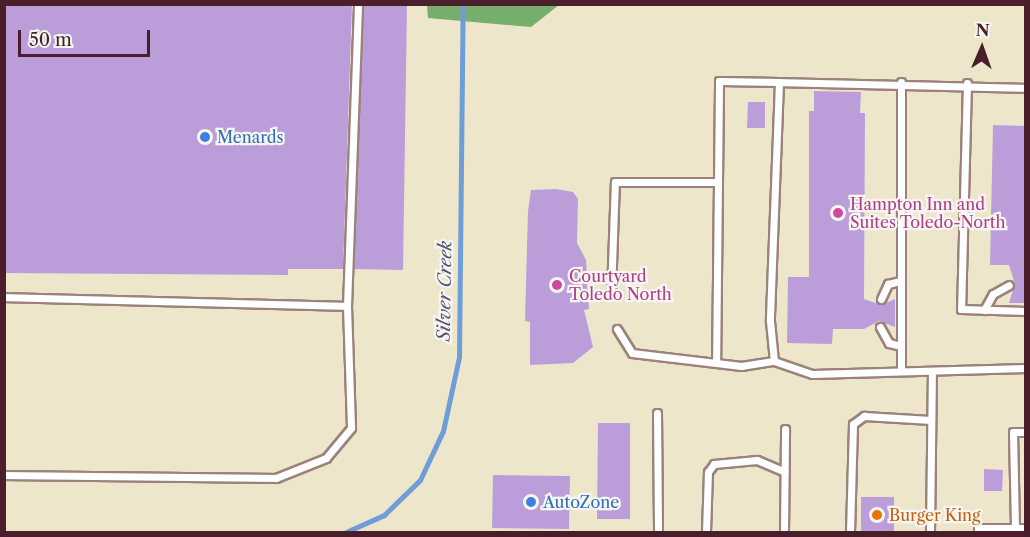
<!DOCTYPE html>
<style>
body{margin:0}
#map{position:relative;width:1030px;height:537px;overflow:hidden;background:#ede6cb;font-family:"Libre Caslon Text",serif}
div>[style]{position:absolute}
.forest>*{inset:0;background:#76ae6c}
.stream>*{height:5px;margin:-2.5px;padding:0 2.5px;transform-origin:2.5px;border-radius:2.5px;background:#6e9dd7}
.building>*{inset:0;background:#bb9ed9}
.roads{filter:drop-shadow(2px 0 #9c827b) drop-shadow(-2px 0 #9c827b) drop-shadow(0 2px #9c827b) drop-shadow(0 -2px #9c827b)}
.service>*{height:7px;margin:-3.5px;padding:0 3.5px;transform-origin:3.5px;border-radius:3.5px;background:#fff}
.dots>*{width:16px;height:16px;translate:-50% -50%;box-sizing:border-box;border:3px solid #f6f6f2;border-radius:50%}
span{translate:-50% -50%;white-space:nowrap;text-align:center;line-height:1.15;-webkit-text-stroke:4.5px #f6f6f2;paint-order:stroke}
.shop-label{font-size:16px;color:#366cbe}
.left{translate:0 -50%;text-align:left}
.hotel-label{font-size:16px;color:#b23c85}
.food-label{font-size:16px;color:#c56008}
.water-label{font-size:18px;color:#585170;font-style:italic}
.frame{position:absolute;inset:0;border:6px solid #4a1f2b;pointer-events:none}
.north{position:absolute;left:952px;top:18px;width:60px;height:60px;-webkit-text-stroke:4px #f6f6f2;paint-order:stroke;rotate:2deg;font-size:16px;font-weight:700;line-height:24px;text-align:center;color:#4a1f2b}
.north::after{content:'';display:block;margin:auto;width:21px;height:27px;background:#4a1f2b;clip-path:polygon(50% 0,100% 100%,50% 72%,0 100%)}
.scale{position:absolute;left:18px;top:30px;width:132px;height:27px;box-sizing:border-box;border:3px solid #4a1f2b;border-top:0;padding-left:8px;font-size:18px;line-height:21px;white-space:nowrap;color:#4a1f2b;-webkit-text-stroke:4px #f6f6f2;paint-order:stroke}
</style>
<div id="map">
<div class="forest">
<div style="clip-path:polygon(427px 5px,428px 4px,559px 5px,531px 27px,428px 18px)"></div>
</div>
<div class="stream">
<div style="left:346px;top:532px;width:42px;rotate:-24.1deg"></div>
<div style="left:384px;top:515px;width:50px;rotate:-44.2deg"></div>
<div style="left:420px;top:480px;width:54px;rotate:-64.9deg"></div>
<div style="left:443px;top:431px;width:76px;rotate:-77.8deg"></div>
<div style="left:459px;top:357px;width:353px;rotate:-89.4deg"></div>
</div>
<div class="building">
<div style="clip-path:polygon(4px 4px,352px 4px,343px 269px,288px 269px,288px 275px,4px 273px)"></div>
<div style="clip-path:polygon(364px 4px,407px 4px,403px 270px,354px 269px)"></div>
<div style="clip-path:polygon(814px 91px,861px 92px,860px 113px,865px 113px,864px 299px,881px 305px,895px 299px,895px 327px,879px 321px,864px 329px,833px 329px,832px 344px,787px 343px,788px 277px,809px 277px,809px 111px,814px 111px)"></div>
<div style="clip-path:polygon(748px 102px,765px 102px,765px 128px,747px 128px)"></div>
<div style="clip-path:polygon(993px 125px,1026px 126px,1026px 303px,1009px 303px,1015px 284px,1009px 265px,990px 265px)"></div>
<div style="clip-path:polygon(556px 189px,573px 192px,578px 199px,577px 243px,586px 260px,589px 309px,584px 310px,593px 347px,573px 363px,530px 365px,530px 322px,525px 321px,528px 211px,531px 190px)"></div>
<div style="clip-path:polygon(598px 423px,630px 423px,630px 519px,597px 519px)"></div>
<div style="clip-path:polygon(984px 469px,1003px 470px,1002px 491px,984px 491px)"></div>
<div style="clip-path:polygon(493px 475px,570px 476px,569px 529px,492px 528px)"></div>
<div style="clip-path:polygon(861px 497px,894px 497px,894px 532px,861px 532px)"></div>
</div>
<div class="roads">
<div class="service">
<div style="left:967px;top:83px;width:226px;rotate:91.5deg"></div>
<div style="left:961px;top:309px;width:65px;rotate:1.8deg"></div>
<div style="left:1026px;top:88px;width:247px;rotate:-178.6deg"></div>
<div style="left:779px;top:82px;width:239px;rotate:92.2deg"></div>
<div style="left:770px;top:321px;width:40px;rotate:84.3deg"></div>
<div style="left:774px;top:361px;width:40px;rotate:18.9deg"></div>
<div style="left:812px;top:374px;width:214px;rotate:-1.6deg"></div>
<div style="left:718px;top:182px;width:101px;rotate:-89.4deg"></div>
<div style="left:719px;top:81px;width:60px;rotate:1deg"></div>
<div style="left:611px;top:294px;width:112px;rotate:-88deg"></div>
<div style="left:615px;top:182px;width:103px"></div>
<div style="left:718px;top:182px;width:177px;rotate:90.6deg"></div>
<div style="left:4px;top:297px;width:343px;rotate:1.5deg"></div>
<div style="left:347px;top:306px;width:122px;rotate:88.1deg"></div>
<div style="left:351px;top:428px;width:39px;rotate:130deg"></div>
<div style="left:326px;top:458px;width:54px;rotate:158.2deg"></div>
<div style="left:276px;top:478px;width:272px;rotate:-179.4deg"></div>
<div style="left:881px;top:299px;width:17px;rotate:-65deg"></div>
<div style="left:888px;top:284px;width:12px;rotate:-14deg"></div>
<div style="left:347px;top:306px;width:302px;rotate:-87.9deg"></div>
<div style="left:984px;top:310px;width:18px;rotate:-61deg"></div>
<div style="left:993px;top:294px;width:18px;rotate:-29deg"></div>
<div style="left:880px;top:327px;width:18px;rotate:61deg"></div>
<div style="left:889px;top:343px;width:12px;rotate:14deg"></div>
<div style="left:617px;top:329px;width:28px;rotate:58deg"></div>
<div style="left:632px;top:353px;width:110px;rotate:6.8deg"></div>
<div style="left:741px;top:366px;width:33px;rotate:-9deg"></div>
<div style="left:901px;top:371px;width:289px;rotate:-90deg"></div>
<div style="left:657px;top:413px;width:119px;rotate:89.5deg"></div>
<div style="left:1026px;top:432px;width:13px;rotate:180deg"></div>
<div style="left:1013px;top:432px;width:96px;rotate:88.8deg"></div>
<div style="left:1015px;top:528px;width:11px"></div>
<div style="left:706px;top:532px;width:60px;rotate:-88.1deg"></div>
<div style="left:708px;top:472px;width:10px;rotate:-53deg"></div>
<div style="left:714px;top:464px;width:43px;rotate:-5.3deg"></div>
<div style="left:757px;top:460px;width:30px;rotate:23deg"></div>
<div style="left:784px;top:532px;width:103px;rotate:-89.4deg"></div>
<div style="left:850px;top:532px;width:108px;rotate:-88.4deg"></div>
<div style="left:853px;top:424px;width:14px;rotate:-36deg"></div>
<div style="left:864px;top:416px;width:67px;rotate:3.4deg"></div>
<div style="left:930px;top:532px;width:161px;rotate:-89.3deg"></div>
<div style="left:978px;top:532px;width:4px;rotate:-90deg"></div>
<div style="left:978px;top:528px;width:37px"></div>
</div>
</div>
<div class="dots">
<div style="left:205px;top:137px;background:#3f7fe0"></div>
<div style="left:838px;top:213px;background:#d1479c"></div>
<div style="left:557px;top:285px;background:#d1479c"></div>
<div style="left:531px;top:502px;background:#3f7fe0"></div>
<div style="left:877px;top:515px;background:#e8710a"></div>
</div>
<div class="shop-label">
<span class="left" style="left:217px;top:137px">Menards</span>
<span class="left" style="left:543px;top:502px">AutoZone</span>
</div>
<div class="hotel-label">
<span class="left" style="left:850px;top:213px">Hampton Inn and<br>Suites Toledo-North</span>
<span class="left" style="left:569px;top:285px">Courtyard<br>Toledo North</span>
</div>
<div class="food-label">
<span class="left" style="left:889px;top:515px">Burger King</span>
</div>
<div class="water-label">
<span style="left:445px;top:291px;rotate:-89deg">Silver Creek</span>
</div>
<div class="frame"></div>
<div class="north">N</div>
<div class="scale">50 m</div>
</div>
